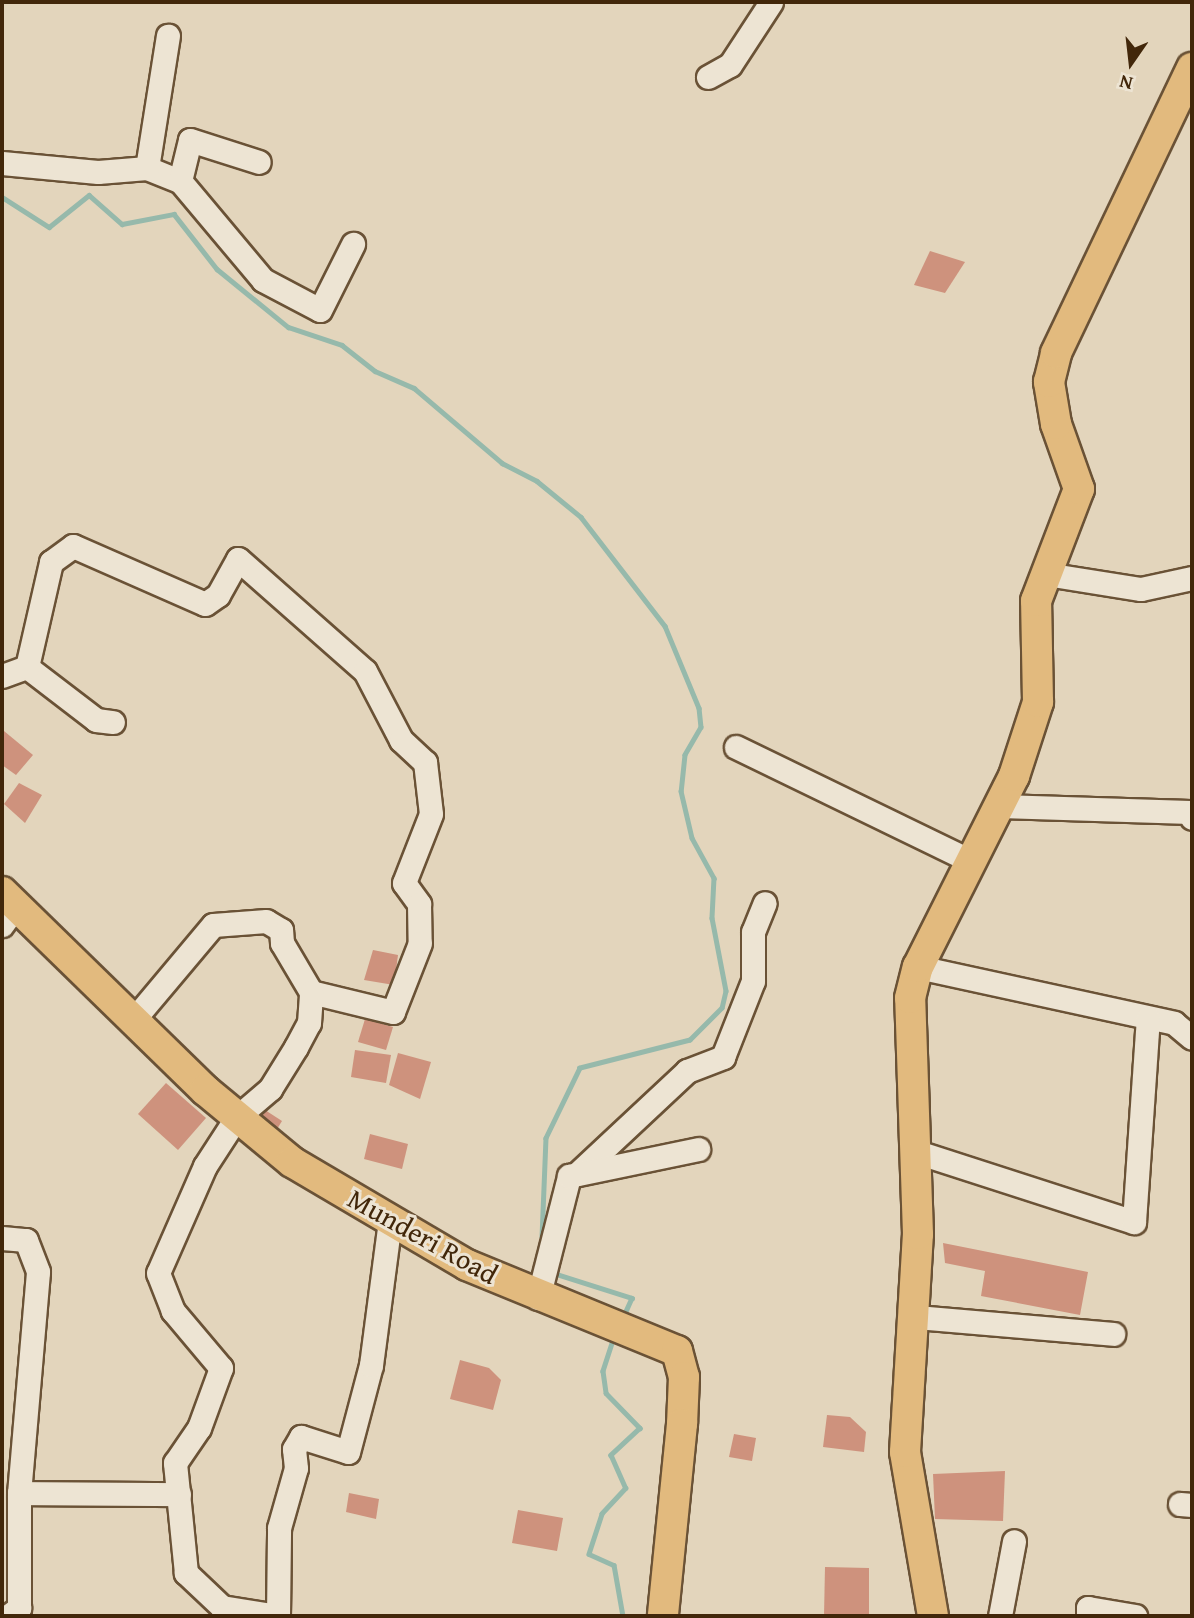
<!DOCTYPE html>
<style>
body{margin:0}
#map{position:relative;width:1194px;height:1618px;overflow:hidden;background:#e3d5bc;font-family:"Gentium Book Plus",serif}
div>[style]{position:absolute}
.stream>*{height:4.5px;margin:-2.25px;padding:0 2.25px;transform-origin:2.25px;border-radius:2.25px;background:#96b9ab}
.building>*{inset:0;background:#ce927d}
.roads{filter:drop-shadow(2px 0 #6a5236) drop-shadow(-2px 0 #6a5236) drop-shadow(0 2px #6a5236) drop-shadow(0 -2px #6a5236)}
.minor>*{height:23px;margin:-11.5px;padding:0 11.5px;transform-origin:11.5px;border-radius:11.5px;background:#ede4d3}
.major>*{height:30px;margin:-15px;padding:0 15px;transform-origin:15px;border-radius:15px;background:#e2ba7e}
span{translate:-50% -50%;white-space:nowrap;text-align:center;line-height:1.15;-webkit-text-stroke:6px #ede4d3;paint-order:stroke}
.street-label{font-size:28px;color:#42270a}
.frame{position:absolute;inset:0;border:4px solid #42270a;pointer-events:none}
.north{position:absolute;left:1096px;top:28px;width:70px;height:70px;-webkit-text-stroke:5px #ede4d3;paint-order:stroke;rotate:194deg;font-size:19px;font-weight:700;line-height:28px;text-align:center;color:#42270a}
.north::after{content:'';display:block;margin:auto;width:24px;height:32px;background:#42270a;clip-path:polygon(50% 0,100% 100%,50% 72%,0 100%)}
</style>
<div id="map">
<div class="stream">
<div style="left:2px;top:197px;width:56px;rotate:32.6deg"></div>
<div style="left:49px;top:227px;width:51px;rotate:-38.7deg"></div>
<div style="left:89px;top:195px;width:44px;rotate:41.3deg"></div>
<div style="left:122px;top:224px;width:53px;rotate:-10.9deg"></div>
<div style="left:174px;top:214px;width:70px;rotate:52deg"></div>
<div style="left:217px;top:269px;width:92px;rotate:39.2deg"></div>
<div style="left:288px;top:327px;width:57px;rotate:18.4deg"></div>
<div style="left:342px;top:345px;width:42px;rotate:38.2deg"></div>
<div style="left:375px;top:371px;width:43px;rotate:23.6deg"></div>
<div style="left:414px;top:388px;width:116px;rotate:40.4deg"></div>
<div style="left:502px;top:463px;width:39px;rotate:27deg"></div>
<div style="left:537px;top:481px;width:57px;rotate:39.3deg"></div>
<div style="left:581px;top:517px;width:138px;rotate:52.4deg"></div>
<div style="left:665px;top:626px;width:89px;rotate:67.5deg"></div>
<div style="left:699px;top:708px;width:19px;rotate:84deg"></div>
<div style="left:701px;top:727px;width:32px;rotate:120deg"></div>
<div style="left:685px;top:755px;width:36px;rotate:96deg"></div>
<div style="left:681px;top:791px;width:48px;rotate:76.8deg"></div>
<div style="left:692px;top:838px;width:46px;rotate:61.2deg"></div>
<div style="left:714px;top:878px;width:40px;rotate:92.9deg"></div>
<div style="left:712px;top:918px;width:74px;rotate:79.1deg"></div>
<div style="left:726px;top:991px;width:17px;rotate:103deg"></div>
<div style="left:722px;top:1008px;width:45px;rotate:135deg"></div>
<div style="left:690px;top:1040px;width:114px;rotate:165.7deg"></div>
<div style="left:580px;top:1068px;width:78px;rotate:115.9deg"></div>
<div style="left:546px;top:1138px;width:99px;rotate:92.3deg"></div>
<div style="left:553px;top:1273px;width:83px;rotate:17.6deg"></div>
<div style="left:632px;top:1298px;width:20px;rotate:114deg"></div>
<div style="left:614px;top:1337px;width:36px;rotate:108deg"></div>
<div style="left:603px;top:1371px;width:22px;rotate:82deg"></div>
<div style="left:606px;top:1393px;width:49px;rotate:45.8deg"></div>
<div style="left:640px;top:1428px;width:40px;rotate:137deg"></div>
<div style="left:611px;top:1455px;width:36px;rotate:66deg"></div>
<div style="left:626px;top:1488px;width:35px;rotate:133deg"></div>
<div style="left:602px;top:1514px;width:42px;rotate:108deg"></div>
<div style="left:589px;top:1554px;width:27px;rotate:24deg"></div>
<div style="left:614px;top:1565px;width:52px;rotate:80deg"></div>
</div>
<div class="building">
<div style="clip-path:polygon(930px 251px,965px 262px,945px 293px,914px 285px)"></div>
<div style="clip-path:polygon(4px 731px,33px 755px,16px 775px,2px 765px)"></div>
<div style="clip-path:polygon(19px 783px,42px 795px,25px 823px,4px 804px)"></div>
<div style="clip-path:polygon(373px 950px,398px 955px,394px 985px,364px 980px)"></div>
<div style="clip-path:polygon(365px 1019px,393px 1027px,386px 1050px,358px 1042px)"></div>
<div style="clip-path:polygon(355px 1050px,391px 1055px,386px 1083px,351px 1077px)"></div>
<div style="clip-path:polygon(398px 1053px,431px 1062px,420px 1099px,389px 1085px)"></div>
<div style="clip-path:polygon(166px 1083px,206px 1118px,178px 1150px,138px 1114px)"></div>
<div style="clip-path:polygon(265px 1110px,282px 1121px,274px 1134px,256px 1123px)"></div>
<div style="clip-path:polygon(370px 1134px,408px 1144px,402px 1169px,364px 1159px)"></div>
<div style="clip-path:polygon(943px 1243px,1088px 1272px,1080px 1315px,981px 1296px,985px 1271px,945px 1263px)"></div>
<div style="clip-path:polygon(460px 1360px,489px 1368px,501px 1380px,493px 1410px,450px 1399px)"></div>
<div style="clip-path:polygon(827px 1415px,850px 1417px,866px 1432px,864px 1452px,823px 1447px)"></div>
<div style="clip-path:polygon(734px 1434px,756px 1438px,752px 1461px,729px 1457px)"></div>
<div style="clip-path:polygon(1005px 1471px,1003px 1521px,935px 1519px,933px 1474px)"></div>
<div style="clip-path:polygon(349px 1493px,379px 1499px,376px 1519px,346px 1512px)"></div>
<div style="clip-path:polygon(518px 1510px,563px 1518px,557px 1551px,512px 1543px)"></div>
<div style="clip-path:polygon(825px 1567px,869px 1568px,869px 1616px,824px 1616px)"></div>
</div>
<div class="roads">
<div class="minor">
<div style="left:708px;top:77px;width:25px;rotate:-29deg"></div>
<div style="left:730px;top:65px;width:75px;rotate:-56.9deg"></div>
<div style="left:2px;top:163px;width:96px;rotate:5.4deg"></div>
<div style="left:98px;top:172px;width:49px;rotate:-4.7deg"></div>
<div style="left:147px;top:168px;width:35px;rotate:22deg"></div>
<div style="left:180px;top:181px;width:129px;rotate:50deg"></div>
<div style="left:263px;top:280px;width:64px;rotate:27.8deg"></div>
<div style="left:320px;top:310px;width:74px;rotate:-63.4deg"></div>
<div style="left:147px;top:168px;width:134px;rotate:-81deg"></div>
<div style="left:180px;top:181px;width:42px;rotate:-76.3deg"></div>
<div style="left:190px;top:140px;width:72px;rotate:17.7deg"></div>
<div style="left:1046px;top:574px;width:96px;rotate:9deg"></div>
<div style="left:1141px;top:589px;width:52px;rotate:-12.2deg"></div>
<div style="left:27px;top:667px;width:87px;rotate:37.5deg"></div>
<div style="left:96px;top:720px;width:17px;rotate:7deg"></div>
<div style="left:2px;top:676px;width:27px;rotate:-20deg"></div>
<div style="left:27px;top:667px;width:108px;rotate:-77.1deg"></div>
<div style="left:51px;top:562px;width:27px;rotate:-36deg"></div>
<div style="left:73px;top:546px;width:144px;rotate:23.7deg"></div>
<div style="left:205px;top:604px;width:16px;rotate:-35deg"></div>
<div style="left:218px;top:595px;width:41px;rotate:-60.9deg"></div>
<div style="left:238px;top:559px;width:169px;rotate:41.4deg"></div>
<div style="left:365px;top:671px;width:78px;rotate:62.4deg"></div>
<div style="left:401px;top:740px;width:33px;rotate:43deg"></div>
<div style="left:425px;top:762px;width:52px;rotate:83.4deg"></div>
<div style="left:431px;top:814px;width:74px;rotate:111.4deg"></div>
<div style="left:404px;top:883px;width:26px;rotate:54deg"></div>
<div style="left:419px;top:904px;width:39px;rotate:89deg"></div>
<div style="left:420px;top:943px;width:74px;rotate:111.4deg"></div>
<div style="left:393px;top:1012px;width:84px;rotate:-166.3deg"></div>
<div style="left:311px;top:992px;width:57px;rotate:-120.6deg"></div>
<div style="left:282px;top:943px;width:13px;rotate:-94deg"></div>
<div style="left:281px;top:930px;width:17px;rotate:-149deg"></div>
<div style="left:266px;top:921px;width:53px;rotate:175.7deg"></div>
<div style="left:213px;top:925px;width:121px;rotate:130deg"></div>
<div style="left:736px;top:747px;width:261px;rotate:25.9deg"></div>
<div style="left:1000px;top:806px;width:190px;rotate:1.8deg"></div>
<div style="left:1190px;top:812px;width:6px;rotate:72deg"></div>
<div style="left:2px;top:925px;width:26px;rotate:-54deg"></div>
<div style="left:918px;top:967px;width:262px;rotate:12.3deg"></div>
<div style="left:1174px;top:1023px;width:23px;rotate:40deg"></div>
<div style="left:914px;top:1151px;width:231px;rotate:17.9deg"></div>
<div style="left:1134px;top:1222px;width:204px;rotate:-86.1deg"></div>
<div style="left:577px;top:1174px;width:151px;rotate:-43.1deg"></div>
<div style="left:687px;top:1071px;width:39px;rotate:-21deg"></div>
<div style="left:723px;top:1057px;width:82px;rotate:-68.5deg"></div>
<div style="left:753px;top:981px;width:49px;rotate:-90deg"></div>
<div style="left:753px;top:932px;width:31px;rotate:-68deg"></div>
<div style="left:2px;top:1238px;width:24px;rotate:5deg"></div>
<div style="left:26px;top:1240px;width:34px;rotate:69deg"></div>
<div style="left:38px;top:1272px;width:222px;rotate:94.9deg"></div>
<div style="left:19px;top:1493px;width:160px;rotate:0.4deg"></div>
<div style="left:538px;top:1298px;width:126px;rotate:-75.7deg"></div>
<div style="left:569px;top:1176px;width:132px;rotate:-11.8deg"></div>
<div style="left:916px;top:1317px;width:198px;rotate:4.9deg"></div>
<div style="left:1180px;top:1504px;width:12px;rotate:5deg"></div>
<div style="left:8px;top:1616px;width:14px;rotate:-36deg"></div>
<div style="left:19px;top:1608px;width:115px;rotate:-90deg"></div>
<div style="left:278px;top:1616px;width:57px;rotate:-170.9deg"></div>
<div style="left:222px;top:1607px;width:50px;rotate:-136.6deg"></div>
<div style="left:186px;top:1573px;width:111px;rotate:-95.7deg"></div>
<div style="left:175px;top:1463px;width:42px;rotate:-55.6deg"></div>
<div style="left:199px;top:1428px;width:64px;rotate:-69.9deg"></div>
<div style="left:221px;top:1368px;width:75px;rotate:-130.1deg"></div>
<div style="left:173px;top:1311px;width:41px;rotate:-111.5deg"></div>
<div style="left:158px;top:1273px;width:117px;rotate:-66.3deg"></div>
<div style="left:205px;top:1166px;width:57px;rotate:-57.1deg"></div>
<div style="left:236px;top:1118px;width:45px;rotate:-40.5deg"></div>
<div style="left:270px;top:1089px;width:49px;rotate:-58.2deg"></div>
<div style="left:296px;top:1047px;width:27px;rotate:-62deg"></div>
<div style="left:309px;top:1023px;width:31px;rotate:-86deg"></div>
<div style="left:278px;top:1616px;width:88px;rotate:-89.3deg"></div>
<div style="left:279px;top:1528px;width:62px;rotate:-74.2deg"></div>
<div style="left:296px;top:1468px;width:19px;rotate:-96deg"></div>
<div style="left:294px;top:1449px;width:14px;rotate:-60deg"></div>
<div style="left:301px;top:1437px;width:49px;rotate:17.7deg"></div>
<div style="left:348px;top:1452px;width:90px;rotate:-75.2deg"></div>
<div style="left:371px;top:1365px;width:146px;rotate:-82.5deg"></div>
<div style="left:1000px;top:1616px;width:76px;rotate:-79.4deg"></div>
<div style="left:1088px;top:1616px;width:8px;rotate:-90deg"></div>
<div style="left:1088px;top:1608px;width:48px;rotate:9.7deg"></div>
</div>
<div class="major">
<div style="left:2px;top:892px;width:284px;rotate:44.3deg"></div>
<div style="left:205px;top:1090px;width:113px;rotate:39.6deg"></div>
<div style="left:292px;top:1162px;width:203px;rotate:30.5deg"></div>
<div style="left:467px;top:1265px;width:227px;rotate:22.3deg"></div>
<div style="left:677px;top:1351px;width:27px;rotate:75deg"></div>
<div style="left:684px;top:1377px;width:47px;rotate:92.4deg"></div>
<div style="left:682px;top:1424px;width:193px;rotate:95.7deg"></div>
<div style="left:933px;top:1616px;width:166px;rotate:-99.7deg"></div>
<div style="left:905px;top:1452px;width:218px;rotate:-86.6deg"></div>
<div style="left:918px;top:1234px;width:236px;rotate:-91.9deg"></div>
<div style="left:910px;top:998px;width:32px;rotate:-76deg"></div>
<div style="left:918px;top:967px;width:214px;rotate:-63.3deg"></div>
<div style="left:1014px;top:776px;width:78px;rotate:-72deg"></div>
<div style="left:1038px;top:702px;width:101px;rotate:-91.1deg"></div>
<div style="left:1036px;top:601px;width:120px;rotate:-69deg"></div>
<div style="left:1079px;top:489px;width:69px;rotate:-109.5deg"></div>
<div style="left:1056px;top:424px;width:43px;rotate:-99.5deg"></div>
<div style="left:1049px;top:382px;width:30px;rotate:-76deg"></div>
<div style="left:1056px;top:353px;width:316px;rotate:-64.5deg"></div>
</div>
</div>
<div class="street-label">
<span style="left:423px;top:1236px;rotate:29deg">Munderi Road</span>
</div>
<div class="frame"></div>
<div class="north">N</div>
</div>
